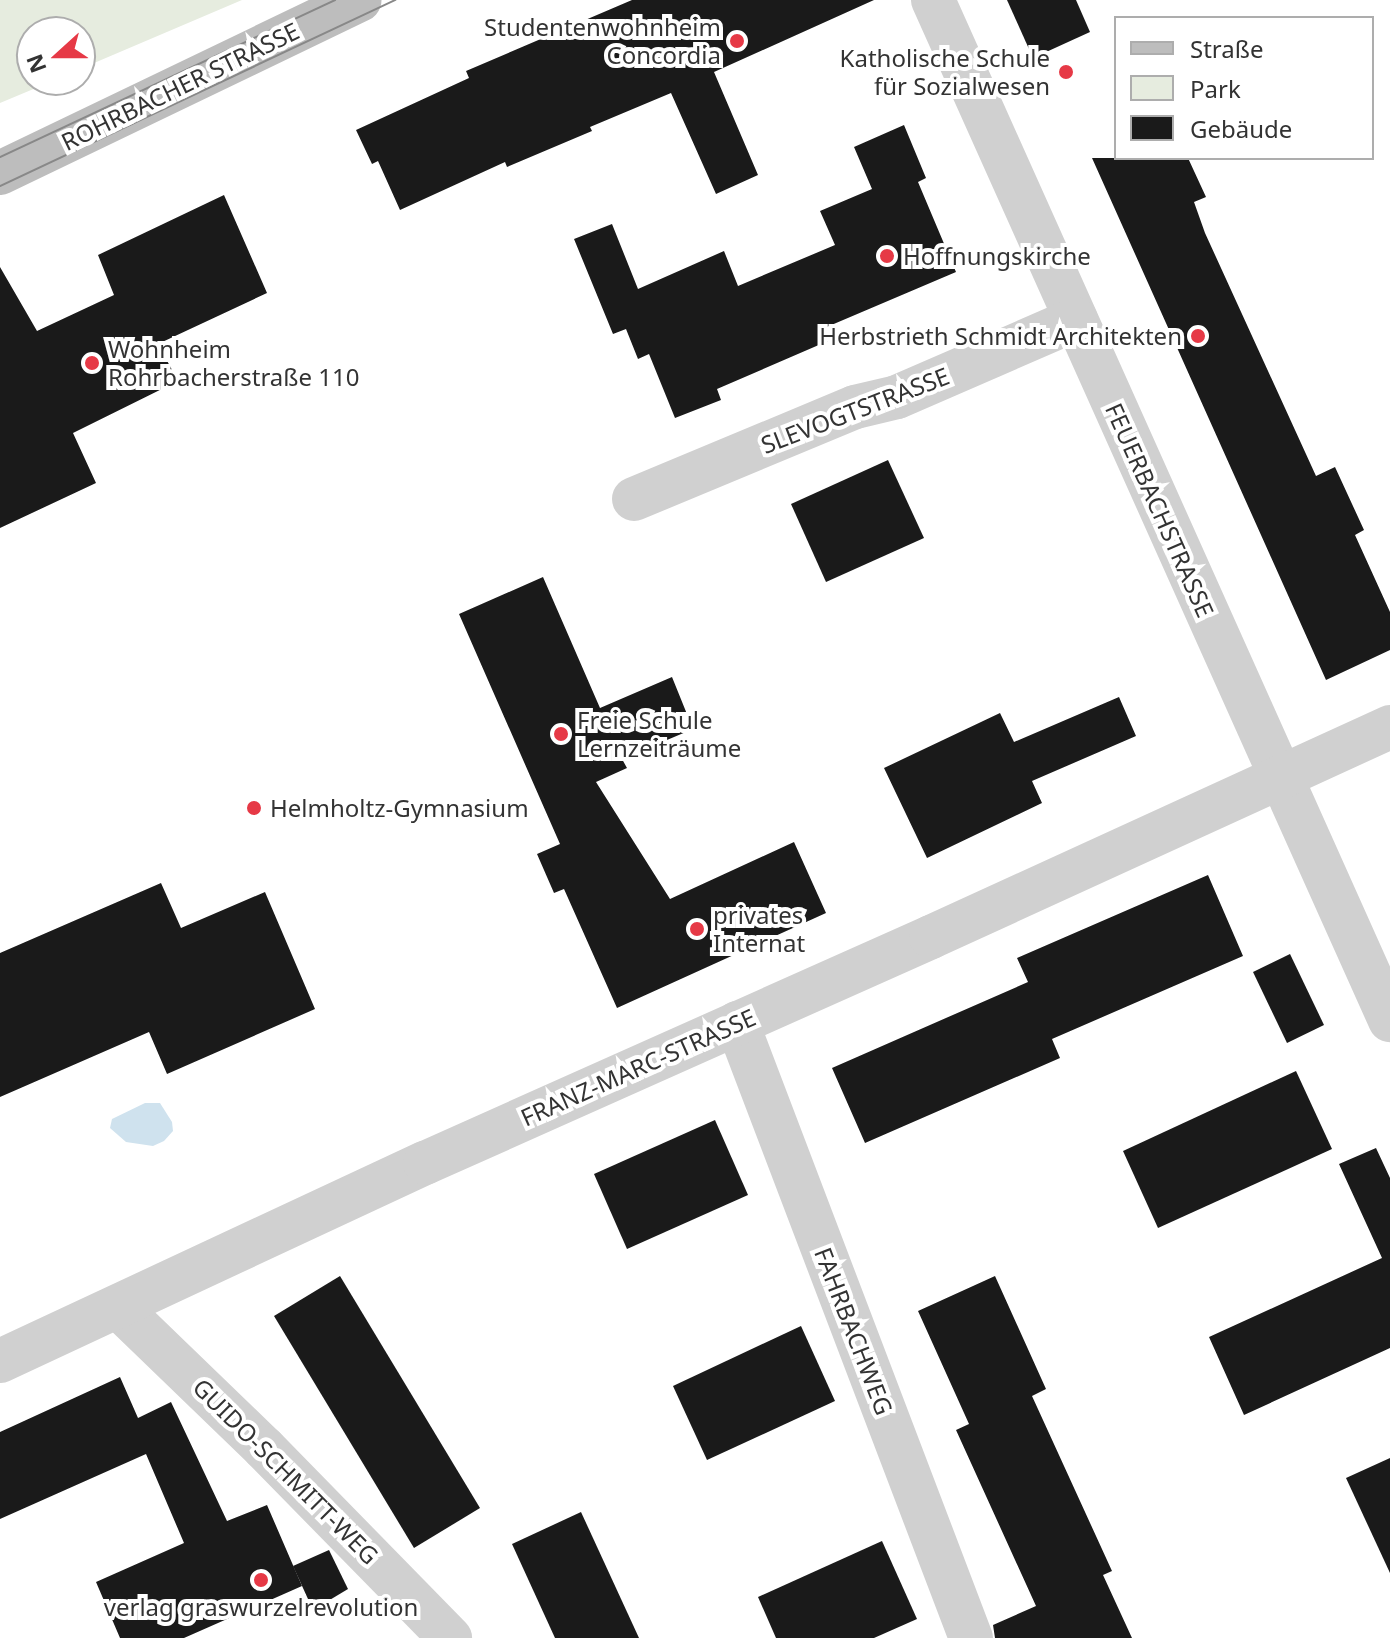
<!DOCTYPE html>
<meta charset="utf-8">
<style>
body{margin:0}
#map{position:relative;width:1390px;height:1638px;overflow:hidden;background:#fff;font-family:"Noto Sans",sans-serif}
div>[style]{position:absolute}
.green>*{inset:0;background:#e6ecdf}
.water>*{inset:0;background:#cfe2ee}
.building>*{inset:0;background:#1a1a1a}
.minor>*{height:44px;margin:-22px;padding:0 22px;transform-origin:22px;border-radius:22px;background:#d0d0d0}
.secondary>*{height:44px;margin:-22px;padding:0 22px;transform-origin:22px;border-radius:22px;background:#bdbdbd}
.tram>*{height:2px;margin:-1px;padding:0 1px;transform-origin:1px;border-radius:1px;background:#888}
.dots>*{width:22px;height:22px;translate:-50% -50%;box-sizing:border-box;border:4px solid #fff;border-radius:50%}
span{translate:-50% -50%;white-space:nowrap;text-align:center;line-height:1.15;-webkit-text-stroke:8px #fff;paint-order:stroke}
.poi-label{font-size:24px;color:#333}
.right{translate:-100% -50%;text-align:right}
.left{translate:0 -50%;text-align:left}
.street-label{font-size:24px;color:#333}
.legend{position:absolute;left:1114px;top:16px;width:260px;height:144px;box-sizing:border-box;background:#fff;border:2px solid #adadad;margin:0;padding:10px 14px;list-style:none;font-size:24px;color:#333}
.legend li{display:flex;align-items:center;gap:16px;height:40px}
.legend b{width:40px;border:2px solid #adadad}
.north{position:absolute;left:16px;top:16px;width:80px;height:80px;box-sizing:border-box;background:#fff;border:2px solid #adadad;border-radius:50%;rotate:249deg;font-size:22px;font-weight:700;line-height:32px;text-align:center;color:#333}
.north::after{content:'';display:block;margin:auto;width:28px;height:36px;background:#e63946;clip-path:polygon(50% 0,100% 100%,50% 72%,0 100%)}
</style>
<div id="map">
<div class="green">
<div style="clip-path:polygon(0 0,242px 0,80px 69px,80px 32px,32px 32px,32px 80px,55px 80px,0 103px)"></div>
</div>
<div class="water">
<div style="clip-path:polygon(145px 1103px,160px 1103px,172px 1122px,173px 1131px,164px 1141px,153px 1146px,126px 1142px,110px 1128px,112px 1119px)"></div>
</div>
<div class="building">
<div style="clip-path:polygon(632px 0,874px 0,714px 72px,758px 175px,716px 194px,671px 93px,590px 127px,592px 131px,507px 167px,505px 162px,400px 210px,378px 161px,372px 164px,356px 130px,469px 78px,466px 71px)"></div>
<div style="clip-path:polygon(1007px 0,1076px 0,1090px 32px,1033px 58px)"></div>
<div style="clip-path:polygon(904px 125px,926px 178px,918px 182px,956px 272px,822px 329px,828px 341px,717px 389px,721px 400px,675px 418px,649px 354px,638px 359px,626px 329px,613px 334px,574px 239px,612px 224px,638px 289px,724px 251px,738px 286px,835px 245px,820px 211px,872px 189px,854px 147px)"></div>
<div style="clip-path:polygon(1092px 158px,1188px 158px,1206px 197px,1194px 202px,1205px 233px,1316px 476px,1335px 467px,1364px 530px,1355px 535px,1390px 612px,1390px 650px,1326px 680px)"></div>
<div style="clip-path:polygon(224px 195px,267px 293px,158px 344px,178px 381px,73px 433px,96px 483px,0 528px,0 267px,37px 331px,114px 295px,98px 255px)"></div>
<div style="clip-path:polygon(888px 460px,924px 538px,826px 582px,791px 504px)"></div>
<div style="clip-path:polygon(543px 577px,600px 708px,672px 677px,693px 729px,622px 759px,627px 768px,596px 782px,670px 899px,794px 842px,826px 913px,617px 1008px,564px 889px,554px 893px,537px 854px,560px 844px,459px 614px)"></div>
<div style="clip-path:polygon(1119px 697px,1136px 736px,1032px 781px,1042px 803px,927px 858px,884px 768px,1000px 713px,1014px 742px)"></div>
<div style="clip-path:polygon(1208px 875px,1243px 956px,1052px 1039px,1060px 1058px,865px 1143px,832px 1068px,1028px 982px,1017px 958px)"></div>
<div style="clip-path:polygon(161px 883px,181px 928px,265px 892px,315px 1009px,167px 1074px,149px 1032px,0 1097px,0 953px)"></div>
<div style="clip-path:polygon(1290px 954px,1324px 1025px,1287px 1043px,1253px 972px)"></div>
<div style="clip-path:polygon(1296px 1071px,1332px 1149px,1158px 1228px,1123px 1151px)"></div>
<div style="clip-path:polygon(715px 1120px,748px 1195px,627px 1249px,594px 1174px)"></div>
<div style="clip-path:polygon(1376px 1148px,1390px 1178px,1390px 1348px,1244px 1415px,1209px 1337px,1382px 1258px,1339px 1164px)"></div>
<div style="clip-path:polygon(340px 1276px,480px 1508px,414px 1548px,274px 1316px)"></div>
<div style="clip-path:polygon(995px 1276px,1046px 1389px,1032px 1396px,1112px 1571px,1103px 1575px,1132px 1638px,995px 1638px,993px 1625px,1036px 1606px,956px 1430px,969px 1424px,918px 1311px)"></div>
<div style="clip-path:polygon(801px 1326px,835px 1401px,707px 1460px,673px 1386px)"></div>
<div style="clip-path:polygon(120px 1377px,138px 1418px,171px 1402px,227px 1521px,267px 1505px,302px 1586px,184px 1638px,120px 1638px,96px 1582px,184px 1543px,146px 1454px,0 1519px,0 1432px)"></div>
<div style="clip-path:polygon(1390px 1458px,1390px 1573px,1346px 1478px)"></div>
<div style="clip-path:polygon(581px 1512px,639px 1638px,555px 1638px,512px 1544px)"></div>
<div style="clip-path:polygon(882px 1541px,917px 1619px,874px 1638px,776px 1638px,758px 1597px)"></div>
<div style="clip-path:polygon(329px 1550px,348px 1589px,313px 1610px,293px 1566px)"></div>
</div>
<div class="minor">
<div style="left:933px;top:0;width:1118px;rotate:65.87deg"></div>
<div style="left:634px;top:499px;width:239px;rotate:-22.6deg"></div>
<div style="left:855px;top:407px;width:43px;rotate:-13.4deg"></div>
<div style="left:897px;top:397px;width:195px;rotate:-23.5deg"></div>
<div style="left:737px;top:1023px;width:658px;rotate:69.17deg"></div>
<div style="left:118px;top:1307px;width:203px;rotate:44deg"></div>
<div style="left:264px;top:1448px;width:266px;rotate:45.6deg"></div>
<div style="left:0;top:1361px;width:469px;rotate:-25deg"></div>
<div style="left:425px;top:1163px;width:554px;rotate:-24.07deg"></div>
<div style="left:931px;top:937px;width:505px;rotate:-24.58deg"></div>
</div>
<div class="secondary">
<div style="left:0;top:173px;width:399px;rotate:-25.7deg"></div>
</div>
<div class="tram">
<div style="left:0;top:157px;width:370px;rotate:-25.1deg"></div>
<div style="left:0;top:186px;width:437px;rotate:-25.2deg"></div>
</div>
<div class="dots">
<div style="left:737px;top:41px;background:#e63946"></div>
<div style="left:1066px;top:72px;background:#e63946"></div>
<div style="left:887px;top:256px;background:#e63946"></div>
<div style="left:1198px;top:336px;background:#e63946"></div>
<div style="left:92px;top:363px;background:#e63946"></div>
<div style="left:561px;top:734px;background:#e63946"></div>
<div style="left:254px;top:808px;background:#e63946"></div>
<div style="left:697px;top:929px;background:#e63946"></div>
<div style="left:261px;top:1580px;background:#e63946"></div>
</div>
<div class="poi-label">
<span class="right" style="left:721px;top:41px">Studentenwohnheim<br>Concordia</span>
<span class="right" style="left:1050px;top:72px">Katholische Schule<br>für Sozialwesen</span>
<span class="left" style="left:903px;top:256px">Hoffnungskirche</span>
<span class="right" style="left:1182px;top:336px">Herbstrieth Schmidt Architekten</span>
<span class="left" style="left:108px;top:363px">Wohnheim<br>Rohrbacherstraße 110</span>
<span class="left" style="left:577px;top:734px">Freie Schule<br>Lernzeiträume</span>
<span class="left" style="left:270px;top:808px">Helmholtz-Gymnasium</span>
<span class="left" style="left:713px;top:929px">privates<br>Internat</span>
<span style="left:261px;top:1607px">verlag graswurzelrevolution</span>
</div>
<div class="street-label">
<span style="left:180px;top:86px;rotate:-26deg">ROHRBACHER STRASSE</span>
<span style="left:855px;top:410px;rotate:-21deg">SLEVOGTSTRASSE</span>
<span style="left:1160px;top:510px;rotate:66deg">FEUERBACHSTRASSE</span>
<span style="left:638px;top:1067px;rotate:-24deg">FRANZ-MARC-STRASSE</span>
<span style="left:854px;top:1331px;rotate:69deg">FAHRBACHWEG</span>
<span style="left:286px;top:1471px;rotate:45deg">GUIDO-SCHMITT-WEG</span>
</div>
<ul class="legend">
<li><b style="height:10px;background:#bdbdbd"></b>Straße</li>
<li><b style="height:22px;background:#e6ecdf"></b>Park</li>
<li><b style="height:22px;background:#1a1a1a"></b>Gebäude</li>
</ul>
<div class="north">N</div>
</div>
